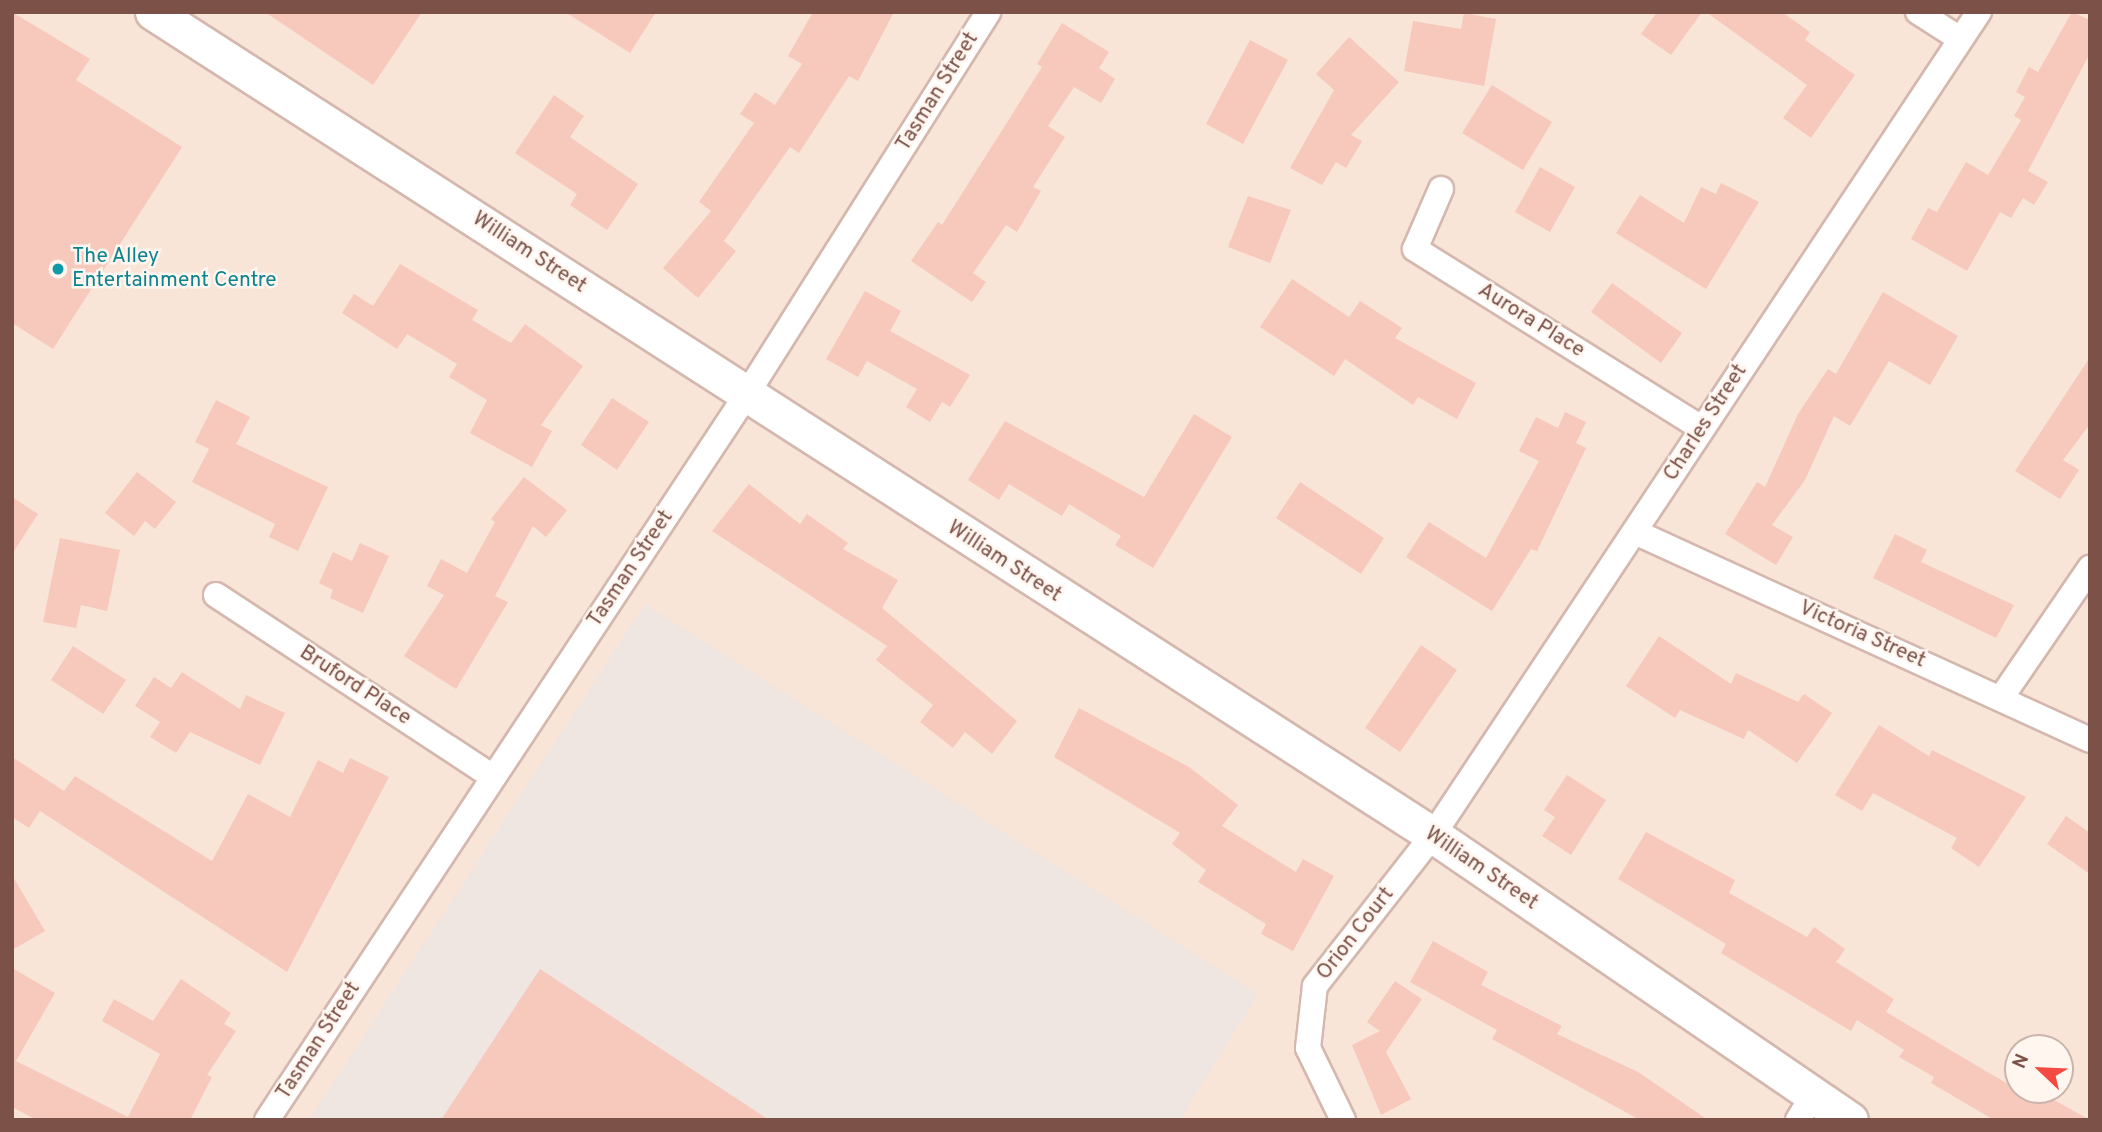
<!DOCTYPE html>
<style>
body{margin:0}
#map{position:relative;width:2102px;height:1132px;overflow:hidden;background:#fef1e7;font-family:Overpass,sans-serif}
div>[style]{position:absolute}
.residential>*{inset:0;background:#f9e4d8}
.industrial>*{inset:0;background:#efe5e1}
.building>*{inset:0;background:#f6c9bc}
.roads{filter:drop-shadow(2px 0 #d4b8ae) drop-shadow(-2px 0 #d4b8ae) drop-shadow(0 2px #d4b8ae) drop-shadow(0 -2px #d4b8ae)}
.minor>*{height:24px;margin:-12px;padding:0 12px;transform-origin:12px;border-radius:12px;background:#fff}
.secondary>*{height:35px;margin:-17.5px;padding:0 17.5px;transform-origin:17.5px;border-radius:17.5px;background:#fff}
.dots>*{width:19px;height:19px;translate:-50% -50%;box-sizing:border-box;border:4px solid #fff6ef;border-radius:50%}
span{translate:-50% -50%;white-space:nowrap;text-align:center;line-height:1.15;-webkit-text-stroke:5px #fff6ef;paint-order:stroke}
.street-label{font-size:21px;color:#7b5148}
.culture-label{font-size:21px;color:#0d838f}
.left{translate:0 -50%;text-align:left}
.frame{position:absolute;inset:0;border:14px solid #7b5148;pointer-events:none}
.north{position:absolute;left:2004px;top:1034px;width:70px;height:70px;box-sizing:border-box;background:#fff6ef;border:2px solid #cab4ac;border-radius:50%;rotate:293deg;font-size:19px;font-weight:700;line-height:28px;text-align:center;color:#7b5148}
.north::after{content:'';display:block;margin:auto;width:24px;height:32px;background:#f34a42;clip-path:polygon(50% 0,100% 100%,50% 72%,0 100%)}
</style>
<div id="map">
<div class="residential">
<div style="clip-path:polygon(12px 12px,169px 12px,1854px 1120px,12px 1120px)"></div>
<div style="clip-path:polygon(evenodd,174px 12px,2090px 12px,2090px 1120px,1866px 1120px,174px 12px,2018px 1048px,2060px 1048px,2060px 1090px,2018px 1090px,2018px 1048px)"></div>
</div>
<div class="industrial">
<div style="clip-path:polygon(645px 604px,1258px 994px,1180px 1120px,309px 1120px)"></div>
</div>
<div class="building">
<div style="clip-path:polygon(12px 12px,90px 59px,76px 80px,182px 147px,53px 349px,12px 323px)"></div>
<div style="clip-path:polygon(265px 12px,422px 12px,373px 85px)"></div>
<div style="clip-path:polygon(565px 12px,656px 12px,630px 53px)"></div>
<div style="clip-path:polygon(813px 12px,894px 12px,858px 81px,849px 76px,799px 153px,790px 147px,724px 241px,736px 251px,698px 298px,663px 268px,711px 211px,699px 202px,754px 123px,740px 114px,755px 92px,775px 105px,802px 64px,788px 56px)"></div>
<div style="clip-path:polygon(1657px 12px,1702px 12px,1671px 55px,1641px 34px)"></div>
<div style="clip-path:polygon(1706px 12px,1782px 12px,1810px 32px,1805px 40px,1855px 75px,1811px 138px,1783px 118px,1807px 85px)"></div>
<div style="clip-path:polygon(2072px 12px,2090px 20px,2090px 53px,2028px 171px,2048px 182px,2034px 205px,2023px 198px,2011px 218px,2000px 212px,1967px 271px,1911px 239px,1928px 208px,1937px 212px,1966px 162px,1988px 175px,2021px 120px,2014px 116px,2025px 97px,2016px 92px,2029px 67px,2038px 72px)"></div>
<div style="clip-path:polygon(1464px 13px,1496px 19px,1484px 86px,1404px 71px,1413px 21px,1461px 29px)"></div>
<div style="clip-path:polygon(1062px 23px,1109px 52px,1099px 68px,1115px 79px,1101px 103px,1074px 87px,1048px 126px,1065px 137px,1033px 187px,1041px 191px,1017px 232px,1006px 225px,973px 273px,986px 282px,972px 302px,911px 261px,938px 222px,942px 225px,1042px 67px,1037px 64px)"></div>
<div style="clip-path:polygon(1349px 37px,1399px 82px,1351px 135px,1362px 141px,1346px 168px,1336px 162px,1322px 185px,1290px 168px,1334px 90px,1316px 74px)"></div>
<div style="clip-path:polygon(1250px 40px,1288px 60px,1243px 144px,1206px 124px)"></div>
<div style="clip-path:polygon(1492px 85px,1552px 122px,1523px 170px,1462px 133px)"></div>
<div style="clip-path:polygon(554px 95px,584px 116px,570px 137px,638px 184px,607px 230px,570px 205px,577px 194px,515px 153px)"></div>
<div style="clip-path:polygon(1540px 167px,1575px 187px,1550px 232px,1515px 212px)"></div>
<div style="clip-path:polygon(1721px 183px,1759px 202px,1706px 289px,1616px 233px,1640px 195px,1684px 223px,1701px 187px,1716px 194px)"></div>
<div style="clip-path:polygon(1248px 196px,1291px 210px,1270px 263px,1228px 247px)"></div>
<div style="clip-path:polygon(400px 264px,478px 310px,472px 320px,511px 343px,525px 324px,583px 366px,541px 425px,552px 431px,532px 467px,470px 433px,487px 400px,449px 377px,457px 364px,407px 334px,397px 349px,342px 313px,354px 294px,373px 306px)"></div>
<div style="clip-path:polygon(1292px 279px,1349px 317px,1360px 301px,1402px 328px,1395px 338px,1476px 383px,1457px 419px,1418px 397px,1413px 405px,1345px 359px,1334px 376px,1260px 327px)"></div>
<div style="clip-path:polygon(1612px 283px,1682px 333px,1661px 363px,1591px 312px)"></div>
<div style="clip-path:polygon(865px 291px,901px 311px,890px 331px,970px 375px,950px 407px,942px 402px,930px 422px,906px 407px,917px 389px,867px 361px,858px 377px,826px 359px)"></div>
<div style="clip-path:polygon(1883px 292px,1958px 336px,1930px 385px,1889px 361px,1850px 426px,1834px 416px,1805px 480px,1772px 525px,1793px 537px,1776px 565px,1725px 534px,1757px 482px,1765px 487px,1798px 414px,1828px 369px,1836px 374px)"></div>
<div style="clip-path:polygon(2090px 357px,2090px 424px,2063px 460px,2079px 470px,2060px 499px,2015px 471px)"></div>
<div style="clip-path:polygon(612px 398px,649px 422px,617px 470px,581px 445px)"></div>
<div style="clip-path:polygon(216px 400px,250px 417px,236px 444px,328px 487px,298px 551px,269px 537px,275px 524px,192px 482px,209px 449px,195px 442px)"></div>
<div style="clip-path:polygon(1565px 412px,1586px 422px,1576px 443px,1586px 448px,1537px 551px,1531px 549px,1492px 611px,1406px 557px,1429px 522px,1486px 558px,1539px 461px,1519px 451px,1536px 417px,1558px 428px)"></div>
<div style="clip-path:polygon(1194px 414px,1232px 437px,1153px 568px,1115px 545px,1121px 536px,1069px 504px,1062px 516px,1009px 484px,999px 500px,968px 480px,1005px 421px,1144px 497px)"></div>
<div style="clip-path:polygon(137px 472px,176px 502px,155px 529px,145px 521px,134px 536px,105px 513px)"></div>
<div style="clip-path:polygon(524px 477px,567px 510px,546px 537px,533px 526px,495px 596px,508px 602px,456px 689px,404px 656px,444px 595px,427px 586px,441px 559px,467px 573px,495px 522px,491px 519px)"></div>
<div style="clip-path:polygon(1300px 482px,1384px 538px,1361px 574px,1276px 518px)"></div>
<div style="clip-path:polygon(749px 484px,800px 524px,807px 514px,848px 543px,843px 549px,898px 580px,882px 608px,1017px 721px,992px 754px,965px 732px,953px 748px,920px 722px,933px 705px,876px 660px,887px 646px,712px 531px)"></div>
<div style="clip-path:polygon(12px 497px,38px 514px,12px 554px)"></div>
<div style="clip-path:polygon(1895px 534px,1927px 550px,1921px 562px,2014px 605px,1996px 638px,1873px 578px)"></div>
<div style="clip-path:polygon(60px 538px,120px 550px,107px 611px,81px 605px,76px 628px,43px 622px)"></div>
<div style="clip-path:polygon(360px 543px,389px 556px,363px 613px,330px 598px,333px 590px,319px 583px,333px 552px,352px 561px)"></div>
<div style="clip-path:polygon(1659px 636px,1731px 684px,1736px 673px,1798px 702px,1804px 694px,1832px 713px,1797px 763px,1748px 730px,1744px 739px,1680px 710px,1675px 718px,1626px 686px)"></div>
<div style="clip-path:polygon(1421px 645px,1457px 670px,1400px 752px,1365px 728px)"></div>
<div style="clip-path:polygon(73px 646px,126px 680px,103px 714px,51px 680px)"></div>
<div style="clip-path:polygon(182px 672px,240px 709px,246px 695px,285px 713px,260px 765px,190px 732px,176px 753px,150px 737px,160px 722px,135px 706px,154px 677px,171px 688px)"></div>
<div style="clip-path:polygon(1079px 708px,1189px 767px,1238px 805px,1222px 826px,1296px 872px,1303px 859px,1334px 876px,1293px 951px,1261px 934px,1266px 924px,1198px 882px,1206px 870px,1172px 844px,1180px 833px,1054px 757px)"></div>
<div style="clip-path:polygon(1879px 725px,1929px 756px,1932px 750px,2026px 797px,1979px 867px,1951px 848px,1957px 838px,1873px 793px,1862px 811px,1835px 795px)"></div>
<div style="clip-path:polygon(12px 757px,64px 791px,75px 776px,212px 861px,248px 794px,290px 817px,318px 760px,343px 773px,350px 758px,389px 777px,287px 972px,40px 811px,29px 828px,12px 817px)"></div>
<div style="clip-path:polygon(1567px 775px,1606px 800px,1571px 855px,1542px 836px,1555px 817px,1544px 810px)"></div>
<div style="clip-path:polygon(2066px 816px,2090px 833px,2090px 874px,2047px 844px)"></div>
<div style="clip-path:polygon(1646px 832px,1735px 880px,1729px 893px,1807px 937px,1814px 927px,1845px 949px,1836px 962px,1894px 999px,1886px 1012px,2018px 1090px,2036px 1090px,2090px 1120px,1994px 1120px,1931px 1083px,1934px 1077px,1899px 1057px,1904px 1050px,1857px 1020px,1851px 1031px,1721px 953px,1726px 944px,1618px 879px)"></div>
<div style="clip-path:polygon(12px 875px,45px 931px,12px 950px)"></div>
<div style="clip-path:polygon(1433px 941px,1488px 972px,1481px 985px,1562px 1026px,1557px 1034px,1638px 1072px,1708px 1120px,1640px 1120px,1492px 1039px,1497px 1030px,1410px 982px)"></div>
<div style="clip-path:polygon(12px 968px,55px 993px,16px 1061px,128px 1117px,160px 1054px,102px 1021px,114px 999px,153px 1021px,181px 979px,231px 1013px,224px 1024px,236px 1031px,207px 1075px,212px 1077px,190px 1120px,37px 1120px,12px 1107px)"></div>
<div style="clip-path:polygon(540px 969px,769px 1120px,441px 1120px)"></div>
<div style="clip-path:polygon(1395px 981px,1422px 999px,1386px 1052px,1411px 1099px,1381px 1115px,1352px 1045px,1380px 1031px,1367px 1022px)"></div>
</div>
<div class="roads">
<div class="minor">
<div style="left:1918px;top:12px;width:50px;rotate:32.7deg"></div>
<div style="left:1441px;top:189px;width:65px;rotate:113.4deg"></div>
<div style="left:1415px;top:249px;width:338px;rotate:32deg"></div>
<div style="left:1635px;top:532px;width:500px;rotate:24.57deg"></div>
<div style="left:216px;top:595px;width:331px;rotate:33.3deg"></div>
<div style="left:2001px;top:698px;width:158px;rotate:-55.6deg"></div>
<div style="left:267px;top:1120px;width:867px;rotate:-56.53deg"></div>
<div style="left:745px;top:397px;width:455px;rotate:-57.7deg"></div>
<div style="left:1343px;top:1120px;width:80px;rotate:-115.9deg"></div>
<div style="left:1308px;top:1048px;width:62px;rotate:-83.6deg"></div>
<div style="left:1315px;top:986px;width:192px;rotate:-52deg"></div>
<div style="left:1433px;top:835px;width:988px;rotate:-56.44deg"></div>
<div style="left:1798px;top:1120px;width:29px;rotate:-59deg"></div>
</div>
<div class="secondary">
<div style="left:153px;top:12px;width:1522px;rotate:32.74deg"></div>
<div style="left:1433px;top:835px;width:505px;rotate:34.35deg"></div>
</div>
</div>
<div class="dots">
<div style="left:58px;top:269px;background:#0f9aa8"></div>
</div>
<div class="street-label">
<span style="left:938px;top:92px;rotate:-58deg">Tasman Street</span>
<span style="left:529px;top:253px;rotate:33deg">William Street</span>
<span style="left:1531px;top:321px;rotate:32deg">Aurora Place</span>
<span style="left:1706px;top:423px;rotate:-57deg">Charles Street</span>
<span style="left:1004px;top:562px;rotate:33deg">William Street</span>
<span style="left:631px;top:569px;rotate:-56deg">Tasman Street</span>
<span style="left:1862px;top:635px;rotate:24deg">Victoria Street</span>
<span style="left:355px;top:686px;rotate:33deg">Bruford Place</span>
<span style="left:1481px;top:869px;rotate:34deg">William Street</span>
<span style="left:1356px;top:934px;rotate:-52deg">Orion Court</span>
<span style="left:319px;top:1041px;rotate:-57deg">Tasman Street</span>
</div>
<div class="culture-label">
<span class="left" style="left:72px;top:269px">The Alley<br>Entertainment Centre</span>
</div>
<div class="frame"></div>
<div class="north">N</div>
</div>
